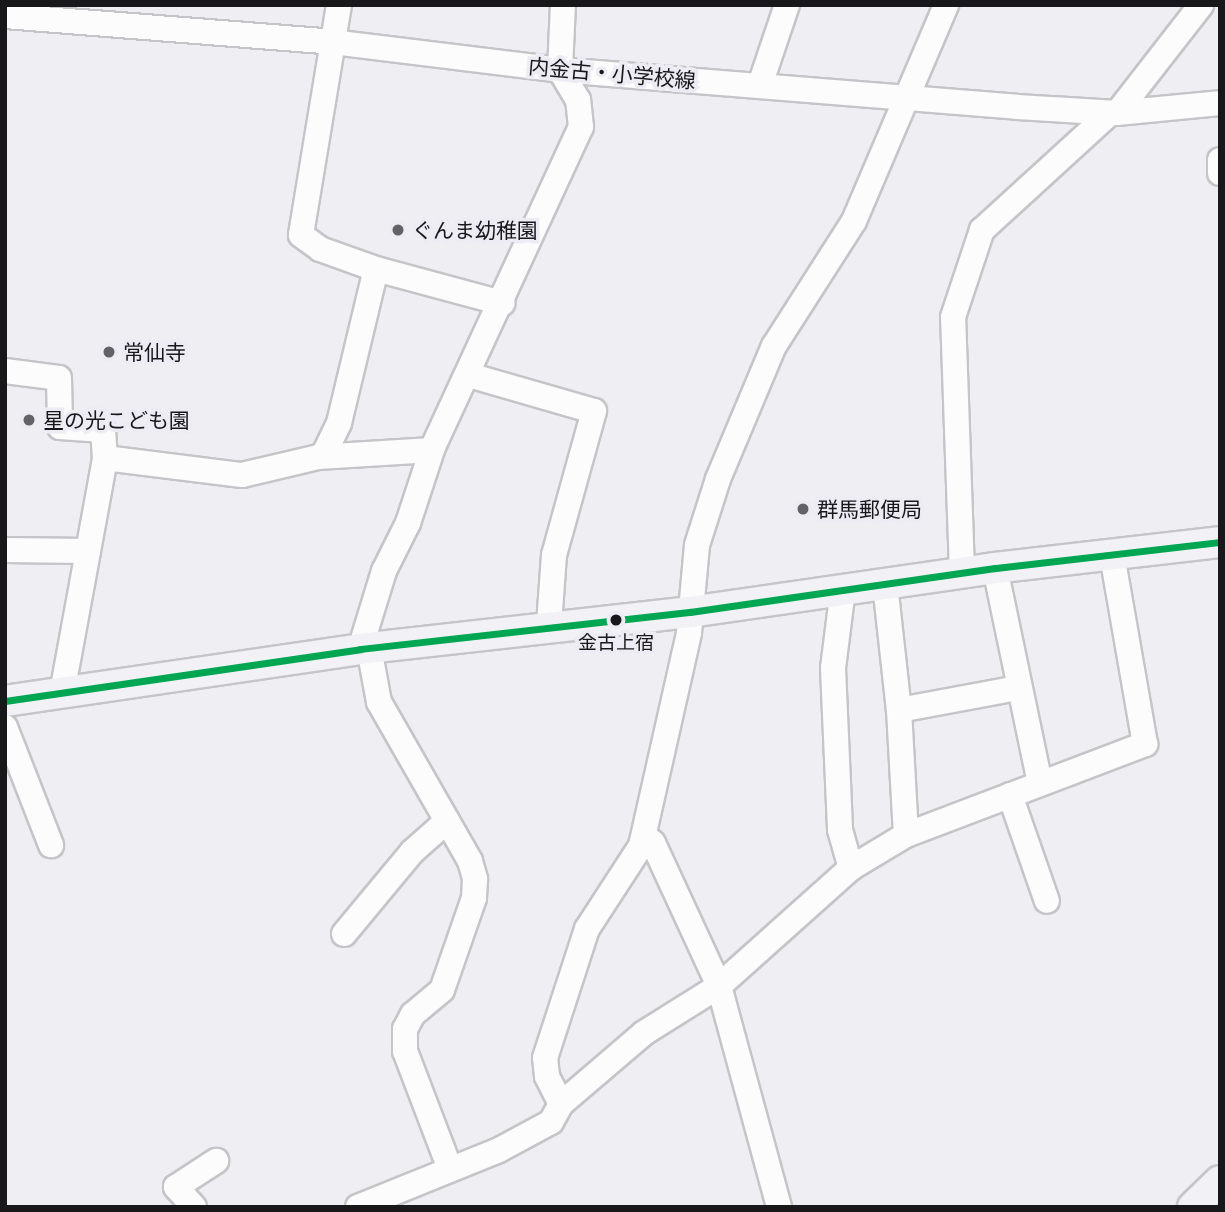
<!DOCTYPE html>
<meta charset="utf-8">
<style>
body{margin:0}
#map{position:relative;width:1225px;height:1212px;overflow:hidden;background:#eeeef3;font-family:Lato,"Noto Sans JP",sans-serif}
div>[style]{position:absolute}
.roads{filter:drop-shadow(2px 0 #c5c5c9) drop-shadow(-2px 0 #c5c5c9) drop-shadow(0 2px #c5c5c9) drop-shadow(0 -2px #c5c5c9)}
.minor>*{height:24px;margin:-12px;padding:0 12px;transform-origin:12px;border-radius:12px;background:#fcfcfd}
.major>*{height:30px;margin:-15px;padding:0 15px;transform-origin:15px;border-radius:15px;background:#f1f1f6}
.bus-1>*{height:7px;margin:-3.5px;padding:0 3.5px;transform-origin:3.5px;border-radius:3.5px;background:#00a651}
.dots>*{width:19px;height:19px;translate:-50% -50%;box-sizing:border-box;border:4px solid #edecf5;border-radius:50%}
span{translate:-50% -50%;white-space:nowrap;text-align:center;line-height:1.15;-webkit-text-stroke:7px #edecf5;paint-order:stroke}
.bus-label{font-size:19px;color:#18171a}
.street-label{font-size:21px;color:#18171a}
.poi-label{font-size:21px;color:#18171a}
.left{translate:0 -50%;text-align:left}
.frame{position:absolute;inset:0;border:7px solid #18171a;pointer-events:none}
</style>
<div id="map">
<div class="roads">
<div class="minor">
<div style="left:339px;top:5px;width:233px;rotate:99.4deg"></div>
<div style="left:301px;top:235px;width:24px;rotate:36deg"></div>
<div style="left:320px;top:249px;width:59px;rotate:19.7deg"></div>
<div style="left:376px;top:269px;width:131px;rotate:15.1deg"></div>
<div style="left:5px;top:16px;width:329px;rotate:4.5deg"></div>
<div style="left:333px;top:42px;width:229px;rotate:7deg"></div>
<div style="left:560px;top:70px;width:458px;rotate:4.6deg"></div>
<div style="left:1017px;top:107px;width:100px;rotate:3.4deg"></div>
<div style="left:1117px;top:113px;width:103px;rotate:-5.5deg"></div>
<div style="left:760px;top:85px;width:84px;rotate:-71.4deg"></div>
<div style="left:1117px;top:113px;width:137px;rotate:-52.1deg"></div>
<div style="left:1220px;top:160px;width:13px;rotate:90deg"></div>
<div style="left:5px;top:371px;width:54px;rotate:7.4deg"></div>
<div style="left:59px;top:378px;width:49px;rotate:88.8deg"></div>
<div style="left:60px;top:427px;width:43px;rotate:4deg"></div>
<div style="left:103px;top:430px;width:28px;rotate:86deg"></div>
<div style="left:469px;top:375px;width:130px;rotate:16.1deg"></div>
<div style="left:594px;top:411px;width:149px;rotate:105.5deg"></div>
<div style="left:554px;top:555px;width:70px;rotate:94.1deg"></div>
<div style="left:323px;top:456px;width:37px;rotate:-64deg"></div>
<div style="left:339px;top:423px;width:158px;rotate:-76.5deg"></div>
<div style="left:5px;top:550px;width:83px;rotate:0.7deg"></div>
<div style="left:995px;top:568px;width:220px;rotate:78.2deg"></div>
<div style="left:962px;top:572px;width:255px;rotate:-92deg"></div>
<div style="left:953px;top:317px;width:92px;rotate:-71.6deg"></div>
<div style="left:982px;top:230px;width:173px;rotate:-42.4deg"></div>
<div style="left:885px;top:584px;width:127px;rotate:83.7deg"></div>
<div style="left:899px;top:710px;width:125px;rotate:86.8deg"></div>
<div style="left:843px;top:589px;width:80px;rotate:97.2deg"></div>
<div style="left:833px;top:668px;width:162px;rotate:87.5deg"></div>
<div style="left:840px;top:830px;width:40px;rotate:74deg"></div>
<div style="left:369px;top:648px;width:55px;rotate:79.5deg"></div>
<div style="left:379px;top:702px;width:183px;rotate:60.2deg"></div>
<div style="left:470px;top:861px;width:19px;rotate:74deg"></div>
<div style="left:475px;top:879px;width:19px;rotate:93deg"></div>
<div style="left:474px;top:898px;width:97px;rotate:109.2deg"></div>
<div style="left:442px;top:990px;width:38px;rotate:140deg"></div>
<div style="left:413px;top:1014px;width:17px;rotate:118deg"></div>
<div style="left:405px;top:1029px;width:22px;rotate:90deg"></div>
<div style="left:405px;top:1051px;width:123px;rotate:69.1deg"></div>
<div style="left:360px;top:649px;width:82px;rotate:-72.9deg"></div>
<div style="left:384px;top:571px;width:54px;rotate:-63.4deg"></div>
<div style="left:408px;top:523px;width:80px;rotate:-71.8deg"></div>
<div style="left:433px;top:447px;width:353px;rotate:-65.2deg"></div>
<div style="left:581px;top:127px;width:27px;rotate:-96deg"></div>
<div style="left:578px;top:100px;width:35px;rotate:-121deg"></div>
<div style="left:560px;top:70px;width:65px;rotate:-87.4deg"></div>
<div style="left:62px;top:693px;width:239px;rotate:-79.6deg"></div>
<div style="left:105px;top:458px;width:138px;rotate:7.1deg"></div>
<div style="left:242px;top:475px;width:78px;rotate:-13.3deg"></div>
<div style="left:318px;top:457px;width:114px;rotate:-3.5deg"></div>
<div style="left:899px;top:710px;width:121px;rotate:-10.5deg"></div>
<div style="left:5px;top:727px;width:127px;rotate:68.7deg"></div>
<div style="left:1010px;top:795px;width:112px;rotate:70.8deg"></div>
<div style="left:644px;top:835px;width:12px;rotate:42deg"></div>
<div style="left:653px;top:843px;width:157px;rotate:65.2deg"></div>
<div style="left:719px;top:986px;width:229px;rotate:74.8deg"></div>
<div style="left:344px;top:934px;width:107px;rotate:-50.3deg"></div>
<div style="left:412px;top:852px;width:47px;rotate:-41.5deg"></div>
<div style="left:561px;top:1104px;width:31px;rotate:-117deg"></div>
<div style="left:547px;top:1076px;width:18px;rotate:-96deg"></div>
<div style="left:545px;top:1058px;width:136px;rotate:-72deg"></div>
<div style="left:587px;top:929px;width:99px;rotate:-57deg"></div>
<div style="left:641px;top:846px;width:218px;rotate:-77.3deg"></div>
<div style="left:689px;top:633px;width:88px;rotate:-84.8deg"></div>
<div style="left:697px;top:545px;width:69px;rotate:-72.3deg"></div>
<div style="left:718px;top:479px;width:144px;rotate:-67.2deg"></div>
<div style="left:774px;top:346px;width:148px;rotate:-57.4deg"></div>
<div style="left:854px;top:221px;width:235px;rotate:-66.9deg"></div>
<div style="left:194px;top:1207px;width:27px;rotate:-132deg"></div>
<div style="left:176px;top:1187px;width:48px;rotate:-33deg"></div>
<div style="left:358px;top:1207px;width:152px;rotate:-22deg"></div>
<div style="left:499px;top:1150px;width:59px;rotate:-28.3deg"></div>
<div style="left:551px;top:1122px;width:21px;rotate:-61deg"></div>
<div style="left:561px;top:1104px;width:109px;rotate:-40.5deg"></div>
<div style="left:644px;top:1033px;width:89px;rotate:-32.1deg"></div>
<div style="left:719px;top:986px;width:177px;rotate:-41.8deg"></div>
<div style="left:851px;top:868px;width:64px;rotate:-31deg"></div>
<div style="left:906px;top:835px;width:256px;rotate:-20.8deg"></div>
<div style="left:1145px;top:744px;width:192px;rotate:-99.9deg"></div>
</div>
<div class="major">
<div style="left:5px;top:701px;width:359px;rotate:-8.3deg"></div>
<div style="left:360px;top:649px;width:332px;rotate:-6.4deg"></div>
<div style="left:690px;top:612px;width:308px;rotate:-8.2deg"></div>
<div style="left:995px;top:568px;width:226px;rotate:-6.6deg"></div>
<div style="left:1193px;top:1207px;width:37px;rotate:-44deg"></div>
</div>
</div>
<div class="bus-1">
<div style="left:5px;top:701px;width:359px;rotate:-8.3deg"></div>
<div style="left:360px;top:649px;width:332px;rotate:-6.4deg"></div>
<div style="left:690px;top:612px;width:308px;rotate:-8.2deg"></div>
<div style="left:995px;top:568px;width:226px;rotate:-6.6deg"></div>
</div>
<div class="dots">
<div style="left:398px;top:230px;background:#636266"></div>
<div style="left:109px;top:352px;background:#636266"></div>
<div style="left:29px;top:420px;background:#636266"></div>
<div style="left:803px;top:509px;background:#636266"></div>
<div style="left:616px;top:620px;background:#18171a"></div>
</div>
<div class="bus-label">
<span style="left:616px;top:642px">金古上宿</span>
</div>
<div class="street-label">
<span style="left:612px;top:73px;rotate:5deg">内金古・小学校線</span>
</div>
<div class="poi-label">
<span class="left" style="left:412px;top:230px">ぐんま幼稚園</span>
<span class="left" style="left:123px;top:352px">常仙寺</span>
<span class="left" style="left:43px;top:420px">星の光こども園</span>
<span class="left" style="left:817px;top:509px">群馬郵便局</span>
</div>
<div class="frame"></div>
</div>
